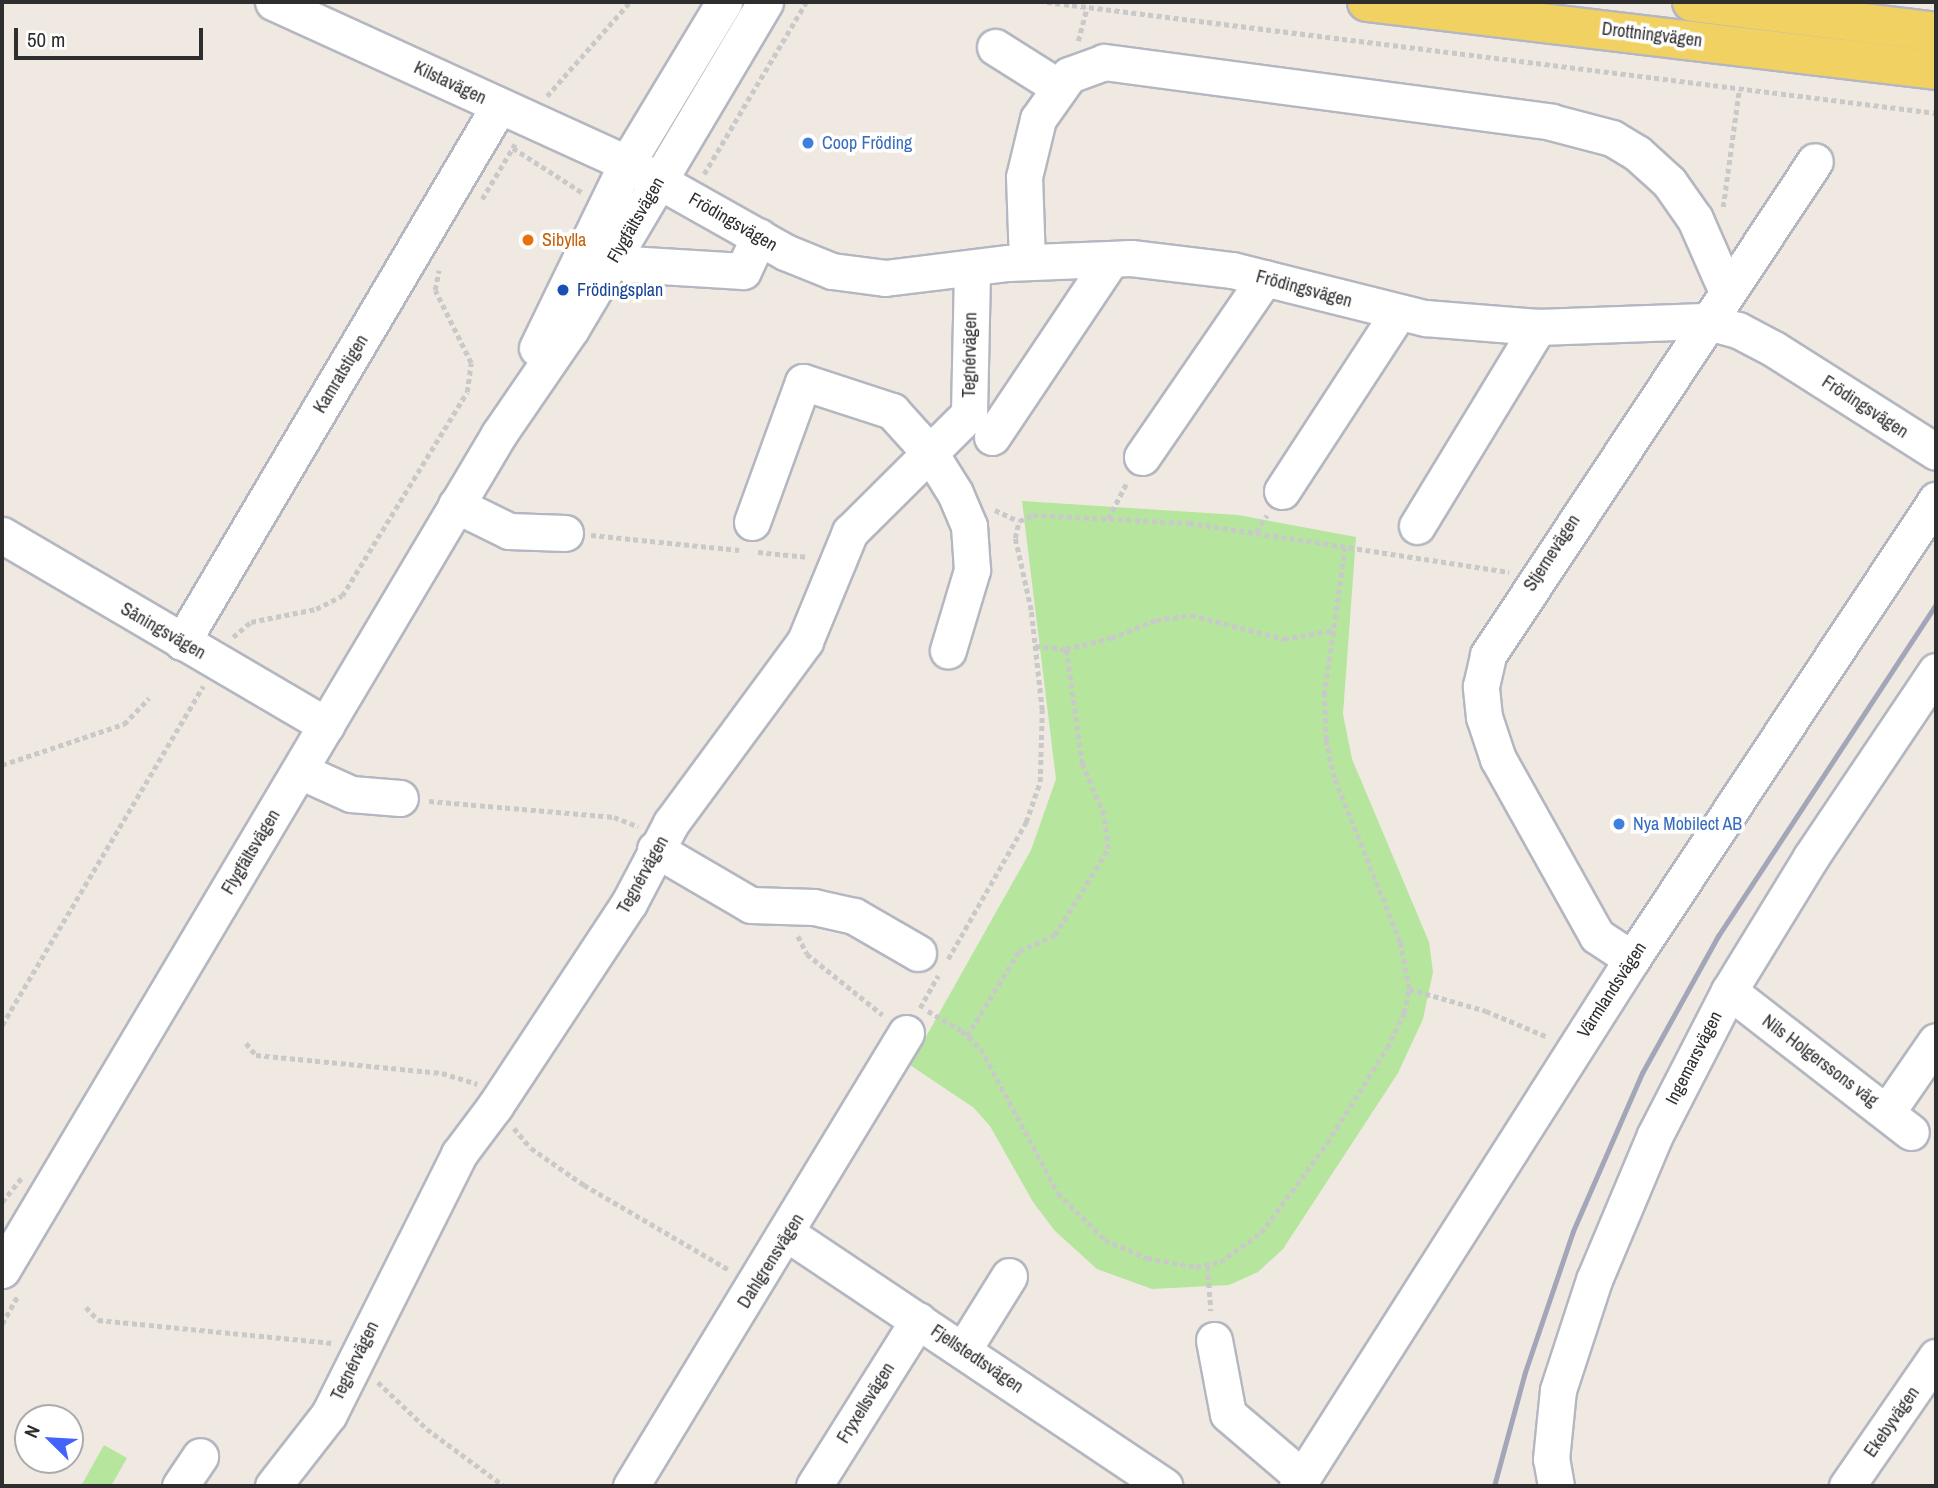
<!DOCTYPE html>
<meta charset="utf-8">
<style>
body{margin:0}
#map{position:relative;width:1938px;height:1488px;overflow:hidden;background:#efe9e1;font-family:"Archivo Narrow",sans-serif}
div>[style]{position:absolute}
.green>*{inset:0;background:#b6e59e}
.path>*{height:4.5px;margin-top:-2.25px;transform-origin:0;background:repeating-linear-gradient(90deg,#c9c9c9 0 5px,transparent 0 8.5px)}
.roads{filter:drop-shadow(2px 0 #b4b7c1) drop-shadow(-2px 0 #b4b7c1) drop-shadow(0 2px #b4b7c1) drop-shadow(0 -2px #b4b7c1)}
.minor>*{height:35px;margin:-17.5px;padding:0 17.5px;transform-origin:17.5px;border-radius:17.5px;background:#fff}
.major>*{height:38px;margin:-19px;padding:0 19px;transform-origin:19px;border-radius:19px;background:#f2d163}
.rail>*{height:5px;margin:-2.5px;padding:0 2.5px;transform-origin:2.5px;border-radius:2.5px;background:#a3a6b8}
.dots>*{width:19px;height:19px;translate:-50% -50%;box-sizing:border-box;border:4px solid #fff;border-radius:50%}
span{translate:-50% -50%;white-space:nowrap;text-align:center;line-height:1.15;-webkit-text-stroke:7px #fff;paint-order:stroke}
.street-label{font-size:18px;color:#2e2e2e}
.shop-label{font-size:18px;color:#366cbe}
.left{translate:0 -50%;text-align:left}
.food-label{font-size:18px;color:#c56008}
.transit-label{font-size:18px;color:#164399}
.frame{position:absolute;inset:0;border:4px solid #2e2e2e;pointer-events:none}
.north{position:absolute;left:14px;top:1404px;width:70px;height:70px;box-sizing:border-box;background:#fff;border:2px solid #ababab;border-radius:50%;rotate:294deg;font-size:19px;font-weight:700;line-height:28px;text-align:center;color:#2e2e2e}
.north::after{content:'';display:block;margin:auto;width:24px;height:32px;background:#4264fb;clip-path:polygon(50% 0,100% 100%,50% 72%,0 100%)}
.scale{position:absolute;left:14px;top:28px;width:189px;height:32px;box-sizing:border-box;border:4px solid #2e2e2e;border-top:0;padding-left:9px;font-size:21px;line-height:24px;white-space:nowrap;color:#2e2e2e;-webkit-text-stroke:5px #fff;paint-order:stroke}
</style>
<div id="map">
<div class="green">
<div style="clip-path:polygon(1022px 501px,1238px 515px,1356px 537px,1343px 714px,1352px 759px,1429px 942px,1433px 972px,1423px 1019px,1398px 1073px,1283px 1249px,1258px 1272px,1229px 1285px,1152px 1289px,1097px 1269px,1055px 1231px,1033px 1202px,990px 1126px,974px 1108px,910px 1065px,1031px 850px,1056px 779px)"></div>
<div style="clip-path:polygon(104px 1445px,127px 1458px,111px 1486px,81px 1486px)"></div>
</div>
<div class="path">
<div style="left:1047px;top:2px;width:896px;rotate:7.12deg"></div>
<div style="left:1078px;top:41px;width:34px;rotate:-75deg"></div>
<div style="left:547px;top:96px;width:125px;rotate:-48.6deg"></div>
<div style="left:513px;top:148px;width:83px;rotate:32.7deg"></div>
<div style="left:704px;top:174px;width:200px;rotate:-59.3deg"></div>
<div style="left:482px;top:199px;width:64px;rotate:-59deg"></div>
<div style="left:1723px;top:207px;width:118px;rotate:-82.2deg"></div>
<div style="left:995px;top:510px;width:26px;rotate:25deg"></div>
<div style="left:1108px;top:519px;width:42px;rotate:-62.8deg"></div>
<div style="left:1256px;top:532px;width:20px;rotate:-57deg"></div>
<div style="left:591px;top:535px;width:149px;rotate:5.8deg"></div>
<div style="left:758px;top:552px;width:51px;rotate:5.6deg"></div>
<div style="left:233px;top:637px;width:23px;rotate:-40deg"></div>
<div style="left:251px;top:622px;width:66px;rotate:-11.3deg"></div>
<div style="left:316px;top:609px;width:29px;rotate:-27deg"></div>
<div style="left:342px;top:596px;width:239px;rotate:-58.5deg"></div>
<div style="left:467px;top:392px;width:29px;rotate:-82deg"></div>
<div style="left:471px;top:363px;width:81px;rotate:-116.3deg"></div>
<div style="left:435px;top:290px;width:20px;rotate:-79deg"></div>
<div style="left:1035px;top:646px;width:31px;rotate:6deg"></div>
<div style="left:1066px;top:649px;width:46px;rotate:-13.7deg"></div>
<div style="left:1111px;top:638px;width:48px;rotate:-21.8deg"></div>
<div style="left:1156px;top:620px;width:35px;rotate:-8deg"></div>
<div style="left:1191px;top:615px;width:96px;rotate:14.5deg"></div>
<div style="left:1284px;top:639px;width:50px;rotate:-10.4deg"></div>
<div style="left:2px;top:765px;width:129px;rotate:-18.6deg"></div>
<div style="left:124px;top:724px;width:36px;rotate:-46deg"></div>
<div style="left:429px;top:801px;width:186px;rotate:4.9deg"></div>
<div style="left:614px;top:817px;width:26px;rotate:21deg"></div>
<div style="left:798px;top:936px;width:20px;rotate:63deg"></div>
<div style="left:807px;top:954px;width:97px;rotate:38.8deg"></div>
<div style="left:948px;top:959px;width:158px;rotate:-60.3deg"></div>
<div style="left:1026px;top:822px;width:42px;rotate:-70.7deg"></div>
<div style="left:1040px;top:782px;width:72px;rotate:-88.4deg"></div>
<div style="left:1042px;top:710px;width:101px;rotate:-96.3deg"></div>
<div style="left:1031px;top:610px;width:74px;rotate:-102.5deg"></div>
<div style="left:1015px;top:538px;width:17px;rotate:-77deg"></div>
<div style="left:1019px;top:521px;width:15px;rotate:-23deg"></div>
<div style="left:1033px;top:515px;width:156px;rotate:2.9deg"></div>
<div style="left:1189px;top:523px;width:324px;rotate:8.7deg"></div>
<div style="left:1409px;top:989px;width:80px;rotate:15.9deg"></div>
<div style="left:1486px;top:1011px;width:67px;rotate:22.8deg"></div>
<div style="left:920px;top:1008px;width:37px;rotate:-61deg"></div>
<div style="left:928px;top:1011px;width:39px;rotate:30deg"></div>
<div style="left:962px;top:1031px;width:26px;rotate:43deg"></div>
<div style="left:981px;top:1049px;width:163px;rotate:61.9deg"></div>
<div style="left:1058px;top:1193px;width:66px;rotate:45deg"></div>
<div style="left:1105px;top:1240px;width:46px;rotate:23.2deg"></div>
<div style="left:1147px;top:1258px;width:50px;rotate:10.4deg"></div>
<div style="left:1196px;top:1267px;width:25px;rotate:-12deg"></div>
<div style="left:1220px;top:1262px;width:50px;rotate:-35.3deg"></div>
<div style="left:1261px;top:1233px;width:112px;rotate:-53.7deg"></div>
<div style="left:1327px;top:1143px;width:112px;rotate:-57.7deg"></div>
<div style="left:1387px;top:1048px;width:39px;rotate:-64deg"></div>
<div style="left:1404px;top:1013px;width:25px;rotate:-78deg"></div>
<div style="left:1409px;top:989px;width:48px;rotate:-100.8deg"></div>
<div style="left:1400px;top:942px;width:177px;rotate:-111.9deg"></div>
<div style="left:1334px;top:778px;width:39px;rotate:-102deg"></div>
<div style="left:1326px;top:740px;width:45px;rotate:-92.5deg"></div>
<div style="left:1324px;top:695px;width:148px;rotate:-81.9deg"></div>
<div style="left:2px;top:1025px;width:394px;rotate:-59.3deg"></div>
<div style="left:967px;top:1036px;width:100px;rotate:-58.5deg"></div>
<div style="left:1019px;top:951px;width:39px;rotate:-24deg"></div>
<div style="left:1055px;top:935px;width:101px;rotate:-58.4deg"></div>
<div style="left:1108px;top:849px;width:34px;rotate:-97deg"></div>
<div style="left:1104px;top:815px;width:56px;rotate:-113.3deg"></div>
<div style="left:1082px;top:764px;width:116px;rotate:-97.9deg"></div>
<div style="left:246px;top:1043px;width:16px;rotate:50deg"></div>
<div style="left:256px;top:1055px;width:187px;rotate:5.5deg"></div>
<div style="left:442px;top:1073px;width:37px;rotate:17deg"></div>
<div style="left:514px;top:1128px;width:26px;rotate:50deg"></div>
<div style="left:531px;top:1148px;width:65px;rotate:34.9deg"></div>
<div style="left:584px;top:1185px;width:167px;rotate:30.3deg"></div>
<div style="left:2px;top:1202px;width:33px;rotate:-51deg"></div>
<div style="left:1208px;top:1266px;width:45px;rotate:86.2deg"></div>
<div style="left:86px;top:1307px;width:18px;rotate:47deg"></div>
<div style="left:98px;top:1320px;width:236px;rotate:5.6deg"></div>
<div style="left:2px;top:1324px;width:31px;rotate:-61deg"></div>
<div style="left:378px;top:1382px;width:68px;rotate:43.8deg"></div>
<div style="left:427px;top:1429px;width:96px;rotate:36.5deg"></div>
</div>
<div class="roads">
<div class="minor">
<div style="left:273px;top:2px;width:389px;rotate:24.5deg"></div>
<div style="left:627px;top:163px;width:181px;rotate:29.4deg"></div>
<div style="left:785px;top:252px;width:51px;rotate:22deg"></div>
<div style="left:832px;top:271px;width:53px;rotate:7.5deg"></div>
<div style="left:885px;top:278px;width:124px;rotate:-7deg"></div>
<div style="left:1008px;top:263px;width:123px;rotate:-2.3deg"></div>
<div style="left:1131px;top:258px;width:102px;rotate:6.8deg"></div>
<div style="left:1232px;top:270px;width:199px;rotate:14deg"></div>
<div style="left:1425px;top:318px;width:113px;rotate:4.6deg"></div>
<div style="left:1538px;top:327px;width:166px;rotate:-2.1deg"></div>
<div style="left:1704px;top:321px;width:35px;rotate:15deg"></div>
<div style="left:1738px;top:330px;width:41px;rotate:27.8deg"></div>
<div style="left:1774px;top:349px;width:192px;rotate:32.4deg"></div>
<div style="left:995px;top:47px;width:73px;rotate:32.2deg"></div>
<div style="left:1027px;top:262px;width:85px;rotate:-92deg"></div>
<div style="left:1024px;top:177px;width:60px;rotate:-76.4deg"></div>
<div style="left:1038px;top:119px;width:54px;rotate:-54.8deg"></div>
<div style="left:1069px;top:75px;width:37px;rotate:-20deg"></div>
<div style="left:1104px;top:62px;width:451px;rotate:7.6deg"></div>
<div style="left:1551px;top:122px;width:63px;rotate:14.7deg"></div>
<div style="left:1612px;top:138px;width:29px;rotate:31deg"></div>
<div style="left:1637px;top:153px;width:43px;rotate:42.2deg"></div>
<div style="left:1669px;top:182px;width:45px;rotate:54.9deg"></div>
<div style="left:1695px;top:219px;width:80px;rotate:66.3deg"></div>
<div style="left:628px;top:264px;width:115px;rotate:3.5deg"></div>
<div style="left:743px;top:271px;width:38px;rotate:-65deg"></div>
<div style="left:537px;top:348px;width:206px;rotate:-64.1deg"></div>
<div style="left:627px;top:163px;width:188px;rotate:-58.9deg"></div>
<div style="left:992px;top:437px;width:214px;rotate:-56.2deg"></div>
<div style="left:1142px;top:457px;width:217px;rotate:-55.5deg"></div>
<div style="left:1282px;top:491px;width:212px;rotate:-56.9deg"></div>
<div style="left:456px;top:505px;width:59px;rotate:26.1deg"></div>
<div style="left:509px;top:531px;width:56px;rotate:2deg"></div>
<div style="left:752px;top:522px;width:149px;rotate:-70deg"></div>
<div style="left:803px;top:382px;width:94px;rotate:18deg"></div>
<div style="left:892px;top:411px;width:57px;rotate:47.9deg"></div>
<div style="left:930px;top:453px;width:47px;rotate:58deg"></div>
<div style="left:955px;top:493px;width:36px;rotate:67deg"></div>
<div style="left:969px;top:526px;width:44px;rotate:86.1deg"></div>
<div style="left:972px;top:570px;width:84px;rotate:106.7deg"></div>
<div style="left:1417px;top:526px;width:233px;rotate:-58.7deg"></div>
<div style="left:2px;top:535px;width:376px;rotate:30.4deg"></div>
<div style="left:182px;top:642px;width:623px;rotate:-59.4deg"></div>
<div style="left:300px;top:771px;width:56px;rotate:24.3deg"></div>
<div style="left:351px;top:794px;width:49px;rotate:4.7deg"></div>
<div style="left:655px;top:849px;width:111px;rotate:30.3deg"></div>
<div style="left:751px;top:905px;width:63px;rotate:1.8deg"></div>
<div style="left:814px;top:907px;width:41px;rotate:12.7deg"></div>
<div style="left:854px;top:916px;width:74px;rotate:30deg"></div>
<div style="left:1632px;top:959px;width:42px;rotate:-146.7deg"></div>
<div style="left:1597px;top:936px;width:203px;rotate:-119.2deg"></div>
<div style="left:1498px;top:759px;width:44px;rotate:-108.4deg"></div>
<div style="left:1484px;top:717px;width:31px;rotate:-96deg"></div>
<div style="left:1481px;top:686px;width:32px;rotate:-77deg"></div>
<div style="left:1488px;top:655px;width:592px;rotate:-56.5deg"></div>
<div style="left:1729px;top:991px;width:230px;rotate:37.8deg"></div>
<div style="left:1887px;top:1112px;width:86px;rotate:-55.4deg"></div>
<div style="left:788px;top:1234px;width:453px;rotate:33.8deg"></div>
<div style="left:2px;top:1270px;width:973px;rotate:-59.27deg"></div>
<div style="left:499px;top:434px;width:127px;rotate:-55.6deg"></div>
<div style="left:571px;top:329px;width:380px;rotate:-59.3deg"></div>
<div style="left:1214px;top:1340px;width:75px;rotate:79.3deg"></div>
<div style="left:1228px;top:1414px;width:97px;rotate:40.4deg"></div>
<div style="left:963px;top:1350px;width:87px;rotate:-58.1deg"></div>
<div style="left:180px;top:1486px;width:36px;rotate:-56deg"></div>
<div style="left:273px;top:1486px;width:91px;rotate:-52.1deg"></div>
<div style="left:329px;top:1414px;width:291px;rotate:-63.4deg"></div>
<div style="left:459px;top:1154px;width:60px;rotate:-53.1deg"></div>
<div style="left:495px;top:1106px;width:243px;rotate:-56.6deg"></div>
<div style="left:629px;top:903px;width:90px;rotate:-62.3deg"></div>
<div style="left:671px;top:823px;width:226px;rotate:-53.6deg"></div>
<div style="left:805px;top:641px;width:118px;rotate:-67.6deg"></div>
<div style="left:850px;top:532px;width:168px;rotate:-44.8deg"></div>
<div style="left:969px;top:414px;width:146px;rotate:-88.8deg"></div>
<div style="left:631px;top:1486px;width:530px;rotate:-58.74deg"></div>
<div style="left:814px;top:1486px;width:196px;rotate:-57.9deg"></div>
<div style="left:1297px;top:1486px;width:624px;rotate:-57.56deg"></div>
<div style="left:1632px;top:959px;width:551px;rotate:-56.48deg"></div>
<div style="left:1556px;top:1486px;width:27px;rotate:-100deg"></div>
<div style="left:1551px;top:1459px;width:69px;rotate:-84.2deg"></div>
<div style="left:1558px;top:1390px;width:116px;rotate:-71.9deg"></div>
<div style="left:1594px;top:1280px;width:157px;rotate:-67.2deg"></div>
<div style="left:1655px;top:1135px;width:162px;rotate:-62.8deg"></div>
<div style="left:1729px;top:991px;width:157px;rotate:-58.5deg"></div>
<div style="left:1811px;top:857px;width:224px;rotate:-56.1deg"></div>
<div style="left:1847px;top:1486px;width:157px;rotate:-55.4deg"></div>
</div>
<div class="major">
<div style="left:1367px;top:2px;width:573px;rotate:6.81deg"></div>
<div style="left:1692px;top:2px;width:246px;rotate:7deg"></div>
</div>
</div>
<div class="rail">
<div style="left:1494px;top:1486px;width:118px;rotate:-74.8deg"></div>
<div style="left:1525px;top:1372px;width:149px;rotate:-71.2deg"></div>
<div style="left:1573px;top:1231px;width:172px;rotate:-66.4deg"></div>
<div style="left:1642px;top:1073px;width:157px;rotate:-61deg"></div>
<div style="left:1718px;top:936px;width:397px;rotate:-56.7deg"></div>
</div>
<div class="dots">
<div style="left:808px;top:143px;background:#3f7fe0"></div>
<div style="left:528px;top:240px;background:#e8710a"></div>
<div style="left:563px;top:290px;background:#1a4fb4"></div>
<div style="left:1619px;top:824px;background:#3f7fe0"></div>
</div>
<div class="street-label">
<span style="left:1652px;top:35px;rotate:7deg">Drottningvägen</span>
<span style="left:450px;top:83px;rotate:25deg">Kilstavägen</span>
<span style="left:636px;top:220px;rotate:-60deg">Flygfältsvägen</span>
<span style="left:733px;top:222px;rotate:30deg">Frödingsvägen</span>
<span style="left:1304px;top:289px;rotate:15deg">Frödingsvägen</span>
<span style="left:970px;top:355px;rotate:-89deg">Tegnérvägen</span>
<span style="left:341px;top:374px;rotate:-59deg">Kamratstigen</span>
<span style="left:1865px;top:407px;rotate:33deg">Frödingsvägen</span>
<span style="left:1552px;top:553px;rotate:-57deg">Stjernevägen</span>
<span style="left:163px;top:631px;rotate:30deg">Såningsvägen</span>
<span style="left:251px;top:852px;rotate:-59deg">Flygfältsvägen</span>
<span style="left:643px;top:875px;rotate:-61deg">Tegnérvägen</span>
<span style="left:1612px;top:990px;rotate:-57deg">Värmlandsvägen</span>
<span style="left:1694px;top:1058px;rotate:-63deg">Ingemarsvägen</span>
<span style="left:1820px;top:1061px;rotate:37deg">Nils Holgerssons väg</span>
<span style="left:771px;top:1261px;rotate:-58deg">Dahlgrensvägen</span>
<span style="left:977px;top:1359px;rotate:34deg">Fjellstedtsvägen</span>
<span style="left:355px;top:1361px;rotate:-64deg">Tegnérvägen</span>
<span style="left:866px;top:1403px;rotate:-58deg">Fryxellsvägen</span>
<span style="left:1892px;top:1422px;rotate:-55deg">Ekebyvägen</span>
</div>
<div class="shop-label">
<span class="left" style="left:822px;top:143px">Coop Fröding</span>
<span class="left" style="left:1633px;top:824px">Nya Mobilect AB</span>
</div>
<div class="food-label">
<span class="left" style="left:542px;top:240px">Sibylla</span>
</div>
<div class="transit-label">
<span class="left" style="left:577px;top:290px">Frödingsplan</span>
</div>
<div class="frame"></div>
<div class="north">N</div>
<div class="scale">50 m</div>
</div>
